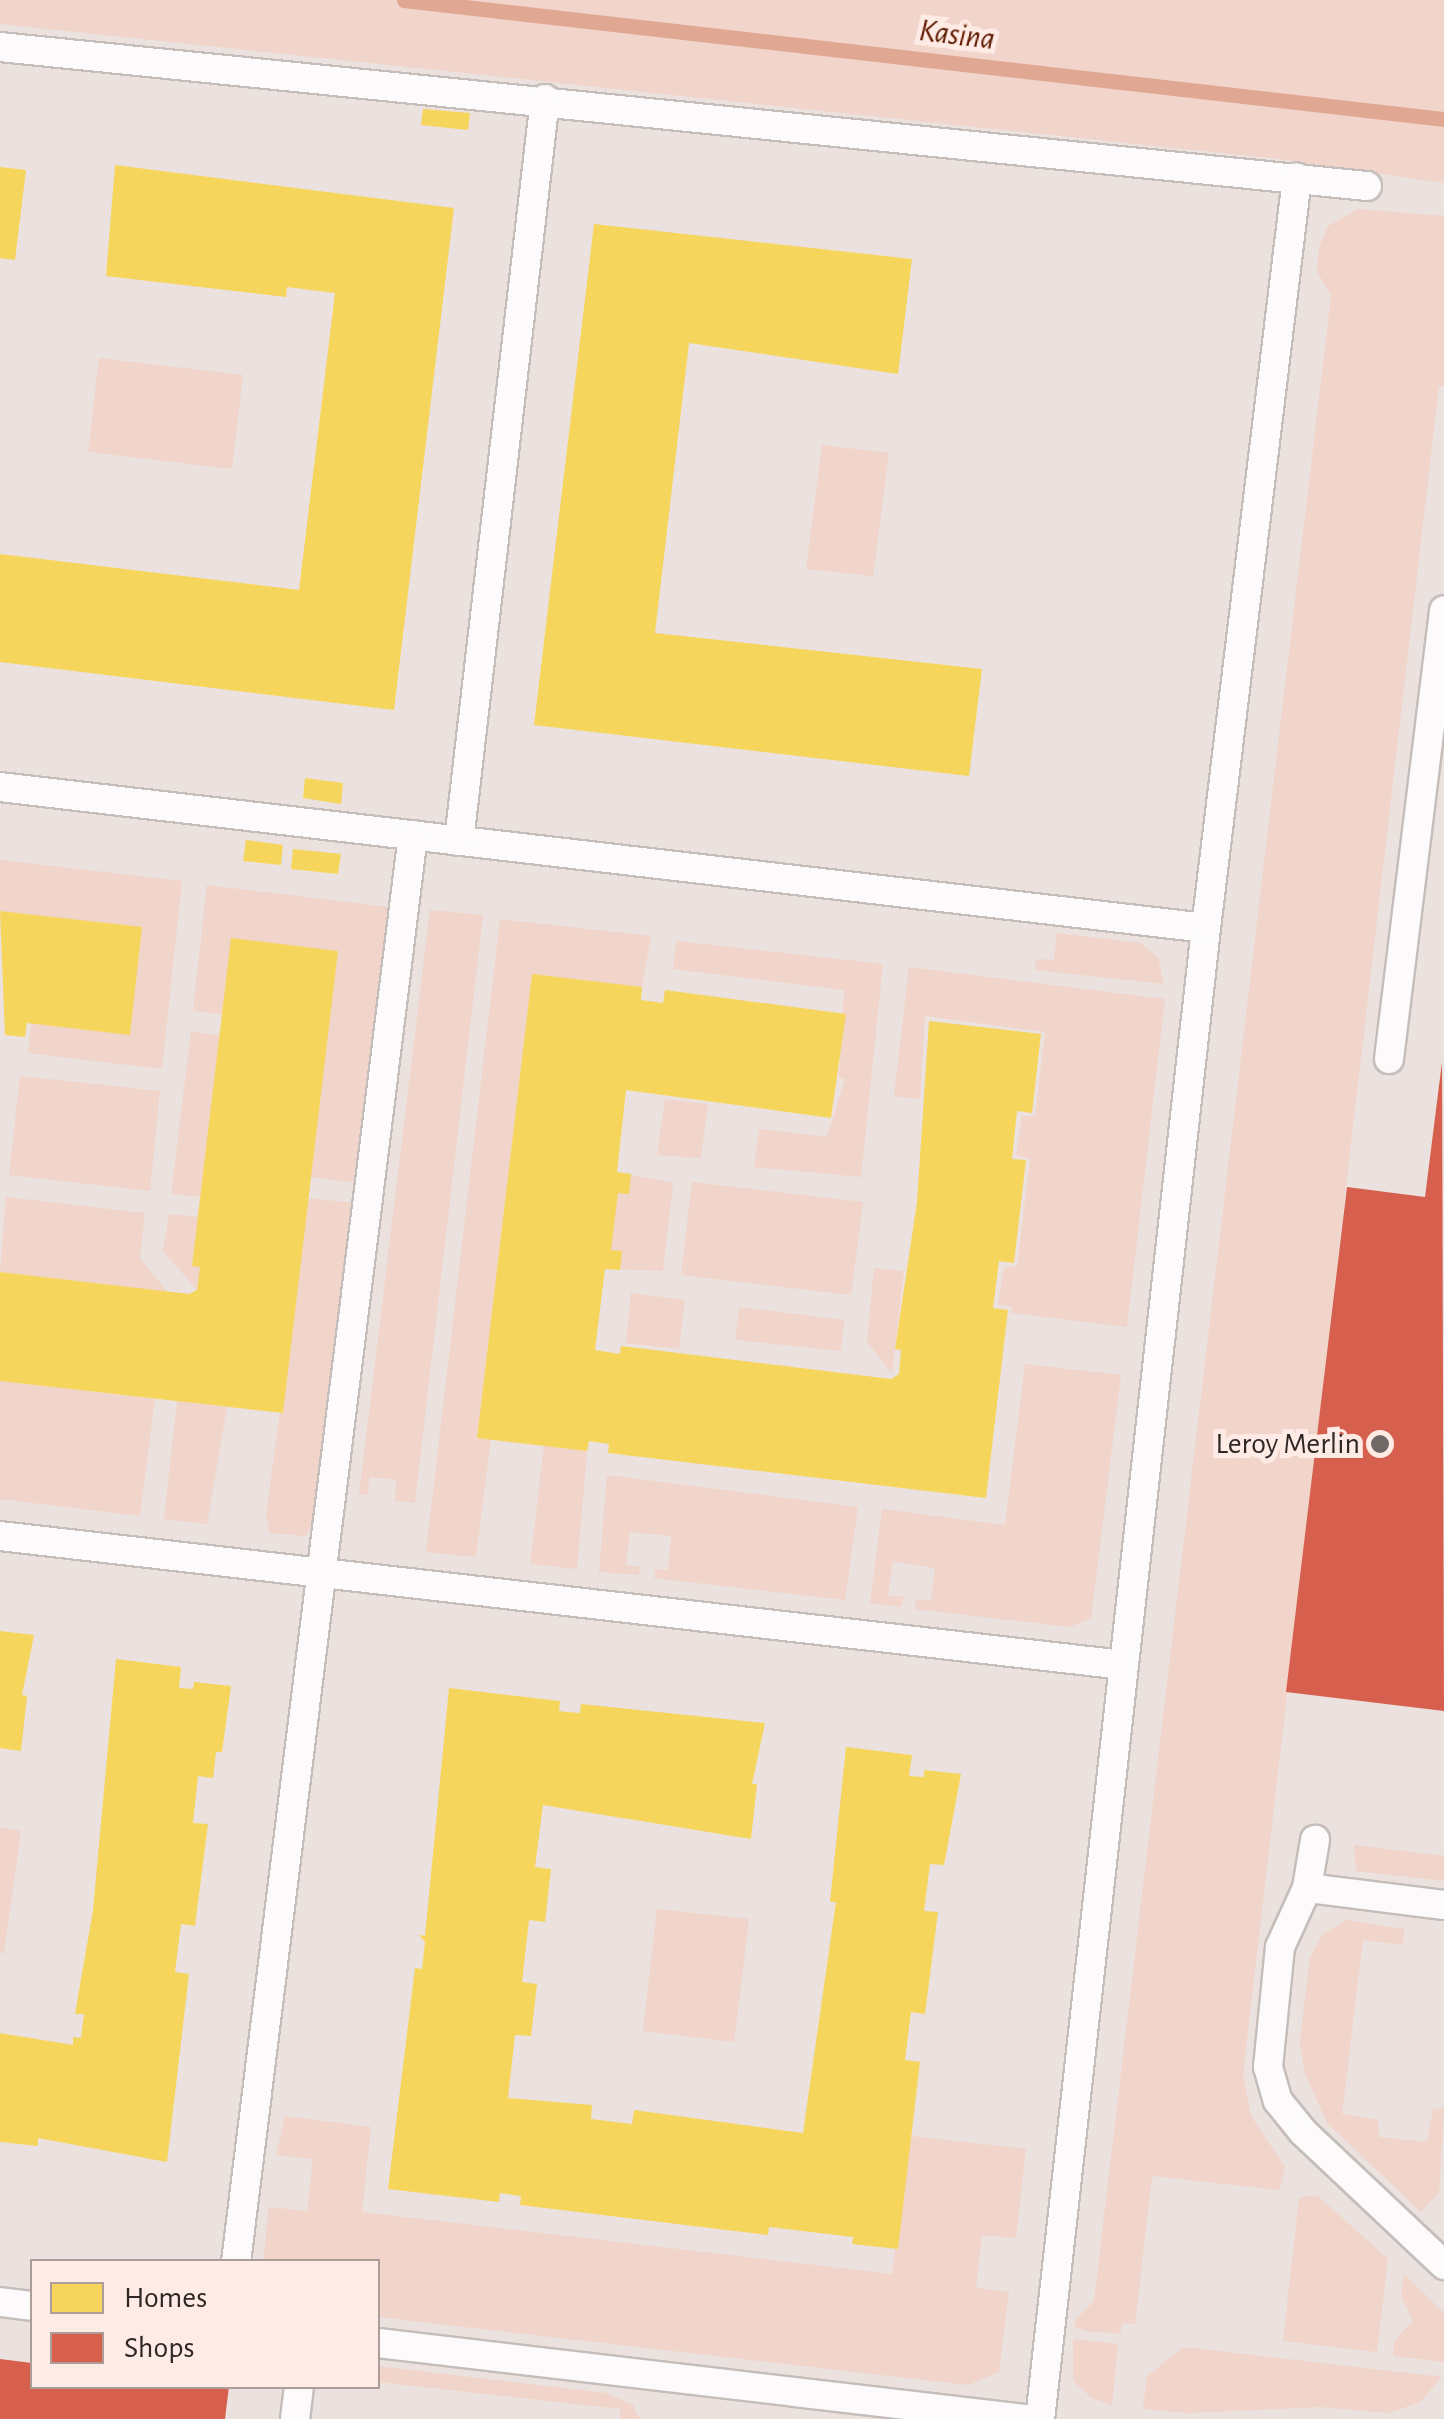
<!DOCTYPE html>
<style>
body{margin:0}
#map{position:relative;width:1444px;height:2419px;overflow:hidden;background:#ebe1de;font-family:"Alegreya Sans",sans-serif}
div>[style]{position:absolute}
.green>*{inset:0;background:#f1d4ca}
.homes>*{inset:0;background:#f6d55c}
.shops>*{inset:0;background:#d6604d}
.stream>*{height:15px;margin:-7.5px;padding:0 7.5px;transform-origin:7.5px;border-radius:7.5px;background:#e0a793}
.roads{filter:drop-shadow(2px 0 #c4bdba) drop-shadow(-2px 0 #c4bdba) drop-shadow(0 2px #c4bdba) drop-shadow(0 -2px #c4bdba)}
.service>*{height:28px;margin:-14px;padding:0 14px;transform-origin:14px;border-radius:14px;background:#fcfafa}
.dots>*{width:28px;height:28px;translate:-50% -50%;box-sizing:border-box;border:5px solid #ffebe5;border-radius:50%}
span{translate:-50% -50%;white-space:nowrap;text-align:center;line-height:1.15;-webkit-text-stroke:10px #ffebe5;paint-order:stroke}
.poi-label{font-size:30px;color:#2f2826}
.right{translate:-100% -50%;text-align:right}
.water-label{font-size:32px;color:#5f1a00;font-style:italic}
.legend{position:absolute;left:30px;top:2259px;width:350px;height:130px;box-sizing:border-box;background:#ffebe5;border:2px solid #ac9d99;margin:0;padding:12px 18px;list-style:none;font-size:30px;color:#2f2826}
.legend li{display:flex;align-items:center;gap:20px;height:50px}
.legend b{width:50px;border:2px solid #ac9d99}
</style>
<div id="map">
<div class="green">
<div style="clip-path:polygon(0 0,1444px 0,1444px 183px,1279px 159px,0 24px)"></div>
<div style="clip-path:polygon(1358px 209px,1444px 216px,1444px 386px,1439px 386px,1243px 2074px,1251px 2116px,1285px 2167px,1279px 2190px,1152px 2176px,1135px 2324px,1123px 2323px,1120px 2333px,1091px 2332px,1075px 2327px,1075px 2320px,1094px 2301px,1331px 296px,1317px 271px,1319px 247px,1328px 226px)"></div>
<div style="clip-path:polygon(99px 358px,243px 375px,232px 469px,88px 452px)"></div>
<div style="clip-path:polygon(822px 445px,889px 453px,873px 576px,806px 569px)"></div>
<div style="clip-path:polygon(0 860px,182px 881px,162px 1069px,28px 1053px,31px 1023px,141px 928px,0 911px)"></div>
<div style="clip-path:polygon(207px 885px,389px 907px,356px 1183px,311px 1177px,337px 951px,222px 1014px,193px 1011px)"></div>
<div style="clip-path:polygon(430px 910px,483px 915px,415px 1503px,395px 1501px,396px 1480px,370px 1477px,367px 1495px,359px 1495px)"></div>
<div style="clip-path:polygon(500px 919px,651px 936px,642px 987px,532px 975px,477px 1437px,491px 1439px,476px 1557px,426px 1552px)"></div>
<div style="clip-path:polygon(1057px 933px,1140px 943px,1158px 957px,1164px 984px,1035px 970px,1036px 959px,1054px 960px)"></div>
<div style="clip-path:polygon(676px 941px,883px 964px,861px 1177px,754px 1167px,759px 1129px,827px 1137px,845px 1079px,839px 1078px,844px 990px,673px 969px)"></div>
<div style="clip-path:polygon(909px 967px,1165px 999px,1127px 1327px,1011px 1313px,1012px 1306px,998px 1305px,1004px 1267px,1017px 1267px,1030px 1159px,1016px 1155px,1022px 1116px,1035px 1116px,1045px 1032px,925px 1016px,920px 1099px,894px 1096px)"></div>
<div style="clip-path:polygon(191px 1032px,220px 1035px,201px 1197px,171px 1194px)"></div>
<div style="clip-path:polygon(20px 1076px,160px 1091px,150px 1191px,9px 1175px)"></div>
<div style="clip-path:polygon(665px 1099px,708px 1104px,701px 1158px,657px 1155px)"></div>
<div style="clip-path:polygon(617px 1172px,673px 1183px,663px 1271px,605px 1269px)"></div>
<div style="clip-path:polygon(692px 1182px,863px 1202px,851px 1295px,681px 1275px)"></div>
<div style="clip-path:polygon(6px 1197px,145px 1213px,140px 1259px,168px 1292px,0 1272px)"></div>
<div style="clip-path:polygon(308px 1198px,353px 1203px,314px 1520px,306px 1536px,270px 1533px,266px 1517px)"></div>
<div style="clip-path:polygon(169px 1214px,198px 1217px,192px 1265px,200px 1267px,197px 1290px,163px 1251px)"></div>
<div style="clip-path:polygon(874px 1268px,904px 1271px,892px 1373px,867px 1342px)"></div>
<div style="clip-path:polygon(631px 1293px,685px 1300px,679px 1349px,626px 1343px)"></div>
<div style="clip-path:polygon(739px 1307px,844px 1320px,841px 1351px,735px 1340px)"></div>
<div style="clip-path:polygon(1025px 1364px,1121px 1375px,1091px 1618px,1070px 1627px,915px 1609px,916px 1600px,931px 1601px,935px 1568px,893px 1561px,888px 1595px,904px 1597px,901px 1607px,870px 1603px,882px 1509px,1005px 1525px)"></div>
<div style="clip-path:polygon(0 1381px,155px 1399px,140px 1516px,0 1499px)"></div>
<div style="clip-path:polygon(177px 1401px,227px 1407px,207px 1524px,164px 1519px)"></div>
<div style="clip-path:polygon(544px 1446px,587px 1451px,577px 1569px,530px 1564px)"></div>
<div style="clip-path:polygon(607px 1475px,858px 1507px,845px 1600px,654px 1578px,655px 1569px,668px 1570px,671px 1536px,630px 1532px,626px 1565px,640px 1567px,639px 1575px,599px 1572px)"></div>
<div style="clip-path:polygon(0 1828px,21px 1831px,4px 1953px,0 1953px)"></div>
<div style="clip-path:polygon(1354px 1845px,1444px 1856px,1444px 1881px,1356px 1871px)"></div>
<div style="clip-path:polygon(657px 1909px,749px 1919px,734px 2042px,643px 2031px)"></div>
<div style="clip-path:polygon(1346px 1920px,1404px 1929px,1403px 1945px,1363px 1940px,1342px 2114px,1378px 2120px,1379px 2137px,1427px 2142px,1433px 2109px,1444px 2108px,1439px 2192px,1421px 2212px,1327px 2123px,1304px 2071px,1300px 2041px,1310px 1957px,1323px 1934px)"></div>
<div style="clip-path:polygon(285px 2116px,371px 2127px,362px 2212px,892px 2274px,911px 2136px,1026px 2149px,1016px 2238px,982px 2235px,976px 2288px,1009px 2292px,999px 2372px,968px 2385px,378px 2317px,378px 2262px,263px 2262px,269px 2207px,307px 2211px,313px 2159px,276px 2155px)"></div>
<div style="clip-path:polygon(1317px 2195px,1388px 2259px,1377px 2352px,1283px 2341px,1299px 2198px)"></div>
<div style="clip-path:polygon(1404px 2274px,1444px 2313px,1444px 2362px,1393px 2356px,1394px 2341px,1413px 2321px,1401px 2296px)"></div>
<div style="clip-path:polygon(1073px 2339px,1118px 2344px,1112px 2405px,1092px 2398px,1073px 2381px)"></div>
<div style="clip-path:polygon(1184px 2347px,1442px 2377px,1420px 2402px,1389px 2413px,1320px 2407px,1187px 2413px,1143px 2409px,1147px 2376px)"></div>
<div style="clip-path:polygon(378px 2366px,606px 2393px,633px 2405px,640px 2419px,620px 2419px,620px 2409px,378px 2382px)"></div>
</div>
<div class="homes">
<div style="clip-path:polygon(423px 109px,470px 113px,468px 130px,421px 125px)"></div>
<div style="clip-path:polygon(115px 165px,454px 208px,394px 710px,0 662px,0 554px,299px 590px,335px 293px,287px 287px,286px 297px,106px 276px)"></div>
<div style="clip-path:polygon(0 167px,26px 170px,15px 260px,0 258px)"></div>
<div style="clip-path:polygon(594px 224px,912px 259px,898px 374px,689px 343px,655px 633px,982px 669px,969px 776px,534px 725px)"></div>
<div style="clip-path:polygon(305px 778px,343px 783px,341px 804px,303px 798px)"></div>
<div style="clip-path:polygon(246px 840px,283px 845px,281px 865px,243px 861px)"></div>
<div style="clip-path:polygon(293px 849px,341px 854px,338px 874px,291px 869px)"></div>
<div style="clip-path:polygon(0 911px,142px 927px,130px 1035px,27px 1023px,25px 1037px,5px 1035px)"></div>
<div style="clip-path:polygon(231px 938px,338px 951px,283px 1413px,0 1381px,0 1272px,189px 1294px,197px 1290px,200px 1267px,192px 1266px)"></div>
<div style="clip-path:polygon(532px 974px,642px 987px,641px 1000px,663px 1003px,665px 990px,846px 1014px,831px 1118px,626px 1090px,617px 1172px,631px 1174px,629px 1194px,618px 1193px,611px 1250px,622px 1251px,620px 1270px,605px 1269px,595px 1350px,620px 1354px,621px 1346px,891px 1379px,899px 1374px,901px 1350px,895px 1349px,917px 1202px,929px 1021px,1041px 1034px,1032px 1113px,1017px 1111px,1012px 1159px,1026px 1160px,1014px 1263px,999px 1261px,993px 1308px,1008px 1310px,986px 1498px,608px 1453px,609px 1444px,589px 1441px,587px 1451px,477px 1438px)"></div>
<div style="clip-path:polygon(0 1631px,34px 1635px,22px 1695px,27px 1696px,21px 1751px,0 1748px)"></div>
<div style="clip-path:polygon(116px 1659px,181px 1667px,179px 1688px,193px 1689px,194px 1682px,231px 1686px,222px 1752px,216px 1752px,213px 1778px,198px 1776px,193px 1823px,208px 1824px,195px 1926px,181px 1924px,175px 1972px,189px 1974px,167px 2162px,38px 2138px,38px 2146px,0 2142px,0 2033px,73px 2045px,73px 2037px,81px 2038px,84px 2014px,75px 2014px,93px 1910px)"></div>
<div style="clip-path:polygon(449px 1688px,560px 1701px,559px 1711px,567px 1712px,580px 1713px,581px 1704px,765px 1723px,752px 1784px,757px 1784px,751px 1839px,543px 1805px,535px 1867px,551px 1869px,545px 1922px,529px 1920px,522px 1982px,537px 1984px,531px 2036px,515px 2035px,508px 2098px,592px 2105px,591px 2119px,632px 2124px,634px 2110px,803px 2133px,836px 1902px,830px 1902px,846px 1747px,912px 1755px,909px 1776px,924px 1777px,924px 1770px,961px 1774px,944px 1865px,930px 1864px,924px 1911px,938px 1912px,925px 2014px,911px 2012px,905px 2060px,920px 2062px,898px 2249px,852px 2244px,853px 2237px,769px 2227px,768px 2235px,520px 2205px,521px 2196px,500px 2193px,499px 2202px,388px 2189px,415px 1968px,422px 1969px,425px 1942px,419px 1935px,425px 1936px)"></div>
</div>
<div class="shops">
<div style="clip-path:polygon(1442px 1062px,1444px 1711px,1286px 1692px,1347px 1187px,1425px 1197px)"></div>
<div style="clip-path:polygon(0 2359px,32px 2363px,32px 2386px,229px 2386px,225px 2419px,0 2419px)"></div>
</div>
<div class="stream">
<div style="left:404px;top:0;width:1047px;rotate:6.53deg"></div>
</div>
<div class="roads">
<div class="service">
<div style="left:0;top:47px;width:1374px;rotate:5.81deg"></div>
<div style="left:0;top:787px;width:1214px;rotate:6.67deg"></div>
<div style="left:1206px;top:928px;width:1500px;rotate:96.35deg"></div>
<div style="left:459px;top:841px;width:747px;rotate:-83.39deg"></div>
<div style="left:1206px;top:928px;width:756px;rotate:-83.08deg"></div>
<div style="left:1389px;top:1059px;width:452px;rotate:-83deg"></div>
<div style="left:0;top:1536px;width:1130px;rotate:6.55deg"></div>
<div style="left:1307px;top:1888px;width:49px;rotate:-80.5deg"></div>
<div style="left:1444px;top:1905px;width:138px;rotate:-172.9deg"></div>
<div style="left:1307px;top:1888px;width:65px;rotate:114.6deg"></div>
<div style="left:1280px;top:1947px;width:121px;rotate:95.7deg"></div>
<div style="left:1268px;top:2067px;width:35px;rotate:74deg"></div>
<div style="left:1278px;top:2101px;width:40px;rotate:51deg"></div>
<div style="left:1303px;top:2132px;width:194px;rotate:43.3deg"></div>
<div style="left:236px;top:2262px;width:1438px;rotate:-82.93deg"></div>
<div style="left:0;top:2302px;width:32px;rotate:7deg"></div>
<div style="left:378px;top:2343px;width:651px;rotate:6.7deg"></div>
<div style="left:295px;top:2419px;width:33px;rotate:-83deg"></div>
</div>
</div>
<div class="dots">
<div style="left:1380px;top:1444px;background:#716966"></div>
</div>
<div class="poi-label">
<span class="right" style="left:1360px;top:1444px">Leroy Merlin</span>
</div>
<div class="water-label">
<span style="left:957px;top:35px;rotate:7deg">Kasina</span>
</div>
<ul class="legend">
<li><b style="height:28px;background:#f6d55c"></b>Homes</li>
<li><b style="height:28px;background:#d6604d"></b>Shops</li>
</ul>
</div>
